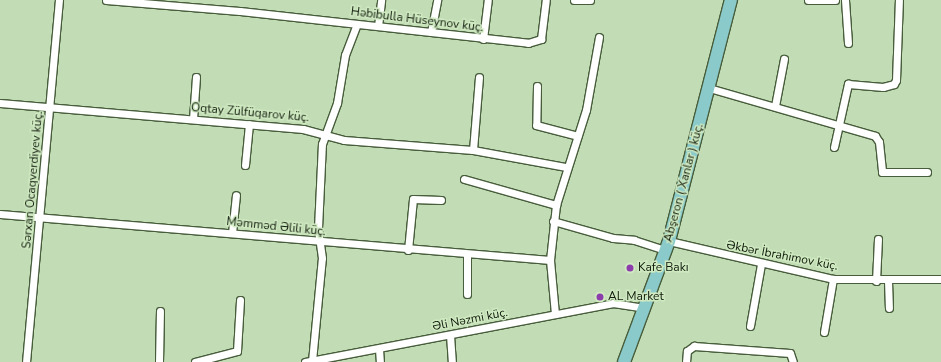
<!DOCTYPE html>
<meta charset="utf-8">
<style>
body{margin:0}
#map{position:relative;width:941px;height:362px;overflow:hidden;background:#c2dcb5;font-family:"Nunito Sans",sans-serif}
div>[style]{position:absolute}
.roads{filter:drop-shadow(1px 0 #475d3b) drop-shadow(-1px 0 #475d3b) drop-shadow(0 1px #475d3b) drop-shadow(0 -1px #475d3b)}
.minor>*{height:7px;margin:-3.5px;padding:0 3.5px;transform-origin:3.5px;border-radius:3.5px;background:#fff}
.primary>*{height:12px;margin:-6px;padding:0 6px;transform-origin:6px;border-radius:6px;background:#8acaca}
.dots>*{width:11px;height:11px;translate:-50% -50%;box-sizing:border-box;border:2px solid #cfeac1;border-radius:50%}
span{translate:-50% -50%;white-space:nowrap;text-align:center;line-height:1.15;-webkit-text-stroke:3px #cfeac1;paint-order:stroke}
.street-label{font-size:12px;color:#10190b}
.poi-label{font-size:12px;color:#10190b}
.left{translate:0 -50%;text-align:left}
</style>
<div id="map">
<div class="roads">
<div class="minor">
<div style="left:106px;top:0;width:134px;rotate:4.7deg"></div>
<div style="left:240px;top:11px;width:290px;rotate:6.3deg"></div>
<div style="left:528px;top:43px;width:14px;rotate:-17deg"></div>
<div style="left:541px;top:39px;width:39px;rotate:-83deg"></div>
<div style="left:574px;top:0;width:16px"></div>
<div style="left:808px;top:0;width:27px"></div>
<div style="left:845px;top:0;width:43px;rotate:86deg"></div>
<div style="left:378px;top:26px;width:26px;rotate:-83deg"></div>
<div style="left:431px;top:32px;width:33px;rotate:-79deg"></div>
<div style="left:483px;top:39px;width:39px;rotate:-83deg"></div>
<div style="left:537px;top:86px;width:39px;rotate:91deg"></div>
<div style="left:536px;top:125px;width:43px;rotate:14.7deg"></div>
<div style="left:709px;top:88px;width:173px;rotate:16.1deg"></div>
<div style="left:875px;top:136px;width:7px;rotate:56deg"></div>
<div style="left:879px;top:142px;width:30px;rotate:84deg"></div>
<div style="left:882px;top:172px;width:45px"></div>
<div style="left:0;top:103px;width:304px;rotate:4.9deg"></div>
<div style="left:303px;top:129px;width:42px;rotate:15deg"></div>
<div style="left:344px;top:140px;width:129px;rotate:4.4deg"></div>
<div style="left:473px;top:150px;width:95px;rotate:10.4deg"></div>
<div style="left:775px;top:106px;width:48px;rotate:-79.2deg"></div>
<div style="left:193px;top:119px;width:42px;rotate:-85.9deg"></div>
<div style="left:834px;top:147px;width:65px;rotate:-77.5deg"></div>
<div style="left:848px;top:84px;width:35px;rotate:5deg"></div>
<div style="left:883px;top:87px;width:11px;rotate:-15deg"></div>
<div style="left:894px;top:84px;width:4px;rotate:-63deg"></div>
<div style="left:896px;top:80px;width:80px;rotate:-87.9deg"></div>
<div style="left:473px;top:150px;width:73px;rotate:-85.3deg"></div>
<div style="left:245px;top:165px;width:41px;rotate:-84.4deg"></div>
<div style="left:464px;top:179px;width:96px;rotate:15.8deg"></div>
<div style="left:0;top:214px;width:552px;rotate:4.78deg"></div>
<div style="left:553px;top:221px;width:62px;rotate:15.8deg"></div>
<div style="left:613px;top:238px;width:21px;rotate:5deg"></div>
<div style="left:634px;top:240px;width:26px;rotate:18deg"></div>
<div style="left:232px;top:233px;width:38px;rotate:-84deg"></div>
<div style="left:669px;top:241px;width:168px;rotate:13deg"></div>
<div style="left:833px;top:279px;width:108px"></div>
<div style="left:408px;top:250px;width:51px;rotate:-84.4deg"></div>
<div style="left:413px;top:199px;width:28px;rotate:2deg"></div>
<div style="left:876px;top:281px;width:42px;rotate:-87.3deg"></div>
<div style="left:888px;top:281px;width:27px;rotate:88deg"></div>
<div style="left:467px;top:294px;width:40px;rotate:-90deg"></div>
<div style="left:555px;top:314px;width:54px;rotate:-95.3deg"></div>
<div style="left:550px;top:260px;width:55px;rotate:-83.8deg"></div>
<div style="left:556px;top:205px;width:100px;rotate:-72.5deg"></div>
<div style="left:586px;top:110px;width:74px;rotate:-79.9deg"></div>
<div style="left:750px;top:326px;width:63px;rotate:-79.9deg"></div>
<div style="left:824px;top:332px;width:54px;rotate:-80.4deg"></div>
<div style="left:450px;top:335px;width:27px;rotate:86deg"></div>
<div style="left:379px;top:349px;width:13px;rotate:86deg"></div>
<div style="left:312px;top:361px;width:103px;rotate:-84.5deg"></div>
<div style="left:322px;top:258px;width:30px;rotate:-98deg"></div>
<div style="left:318px;top:228px;width:84px;rotate:-87.3deg"></div>
<div style="left:322px;top:144px;width:44px;rotate:-69.9deg"></div>
<div style="left:337px;top:103px;width:49px;rotate:-80.5deg"></div>
<div style="left:345px;top:55px;width:33px;rotate:-69deg"></div>
<div style="left:26px;top:362px;width:364px;rotate:-84.8deg"></div>
<div style="left:159px;top:362px;width:51px;rotate:-88.9deg"></div>
<div style="left:195px;top:362px;width:43px;rotate:-14.7deg"></div>
<div style="left:237px;top:351px;width:51px;rotate:-86.6deg"></div>
<div style="left:305px;top:362px;width:314px;rotate:-10.8deg"></div>
<div style="left:613px;top:303px;width:25px;rotate:9deg"></div>
<div style="left:686px;top:362px;width:11px;rotate:-85deg"></div>
<div style="left:687px;top:351px;width:9px;rotate:-36deg"></div>
<div style="left:694px;top:346px;width:96px;rotate:4.2deg"></div>
<div style="left:790px;top:353px;width:9px;rotate:72deg"></div>
</div>
<div class="primary">
<div style="left:624px;top:362px;width:129px;rotate:-69.6deg"></div>
<div style="left:669px;top:241px;width:249px;rotate:-75.6deg"></div>
</div>
</div>
<div class="dots">
<div style="left:630px;top:268px;background:#8d3cac"></div>
<div style="left:600px;top:297px;background:#8d3cac"></div>
</div>
<div class="street-label">
<span style="left:417px;top:20px;rotate:7deg">Həbibulla Hüseynov küç.</span>
<span style="left:250px;top:113px;rotate:5deg">Oqtay Zülfüqarov küç.</span>
<span style="left:33px;top:180px;rotate:-85deg">Sərxan Ocaqverdiyev küç.</span>
<span style="left:684px;top:183px;rotate:-75deg">Abşeron ( Xanlar ) küç.</span>
<span style="left:276px;top:227px;rotate:6deg">Məmməd Əlili küç.</span>
<span style="left:782px;top:256px;rotate:11deg">Əkbər İbrahimov küç.</span>
<span style="left:470px;top:320px;rotate:-11deg">Əli Nəzmi küç.</span>
</div>
<div class="poi-label">
<span class="left" style="left:638px;top:268px">Kafe Bakı</span>
<span class="left" style="left:608px;top:297px">AL Market</span>
</div>
</div>
